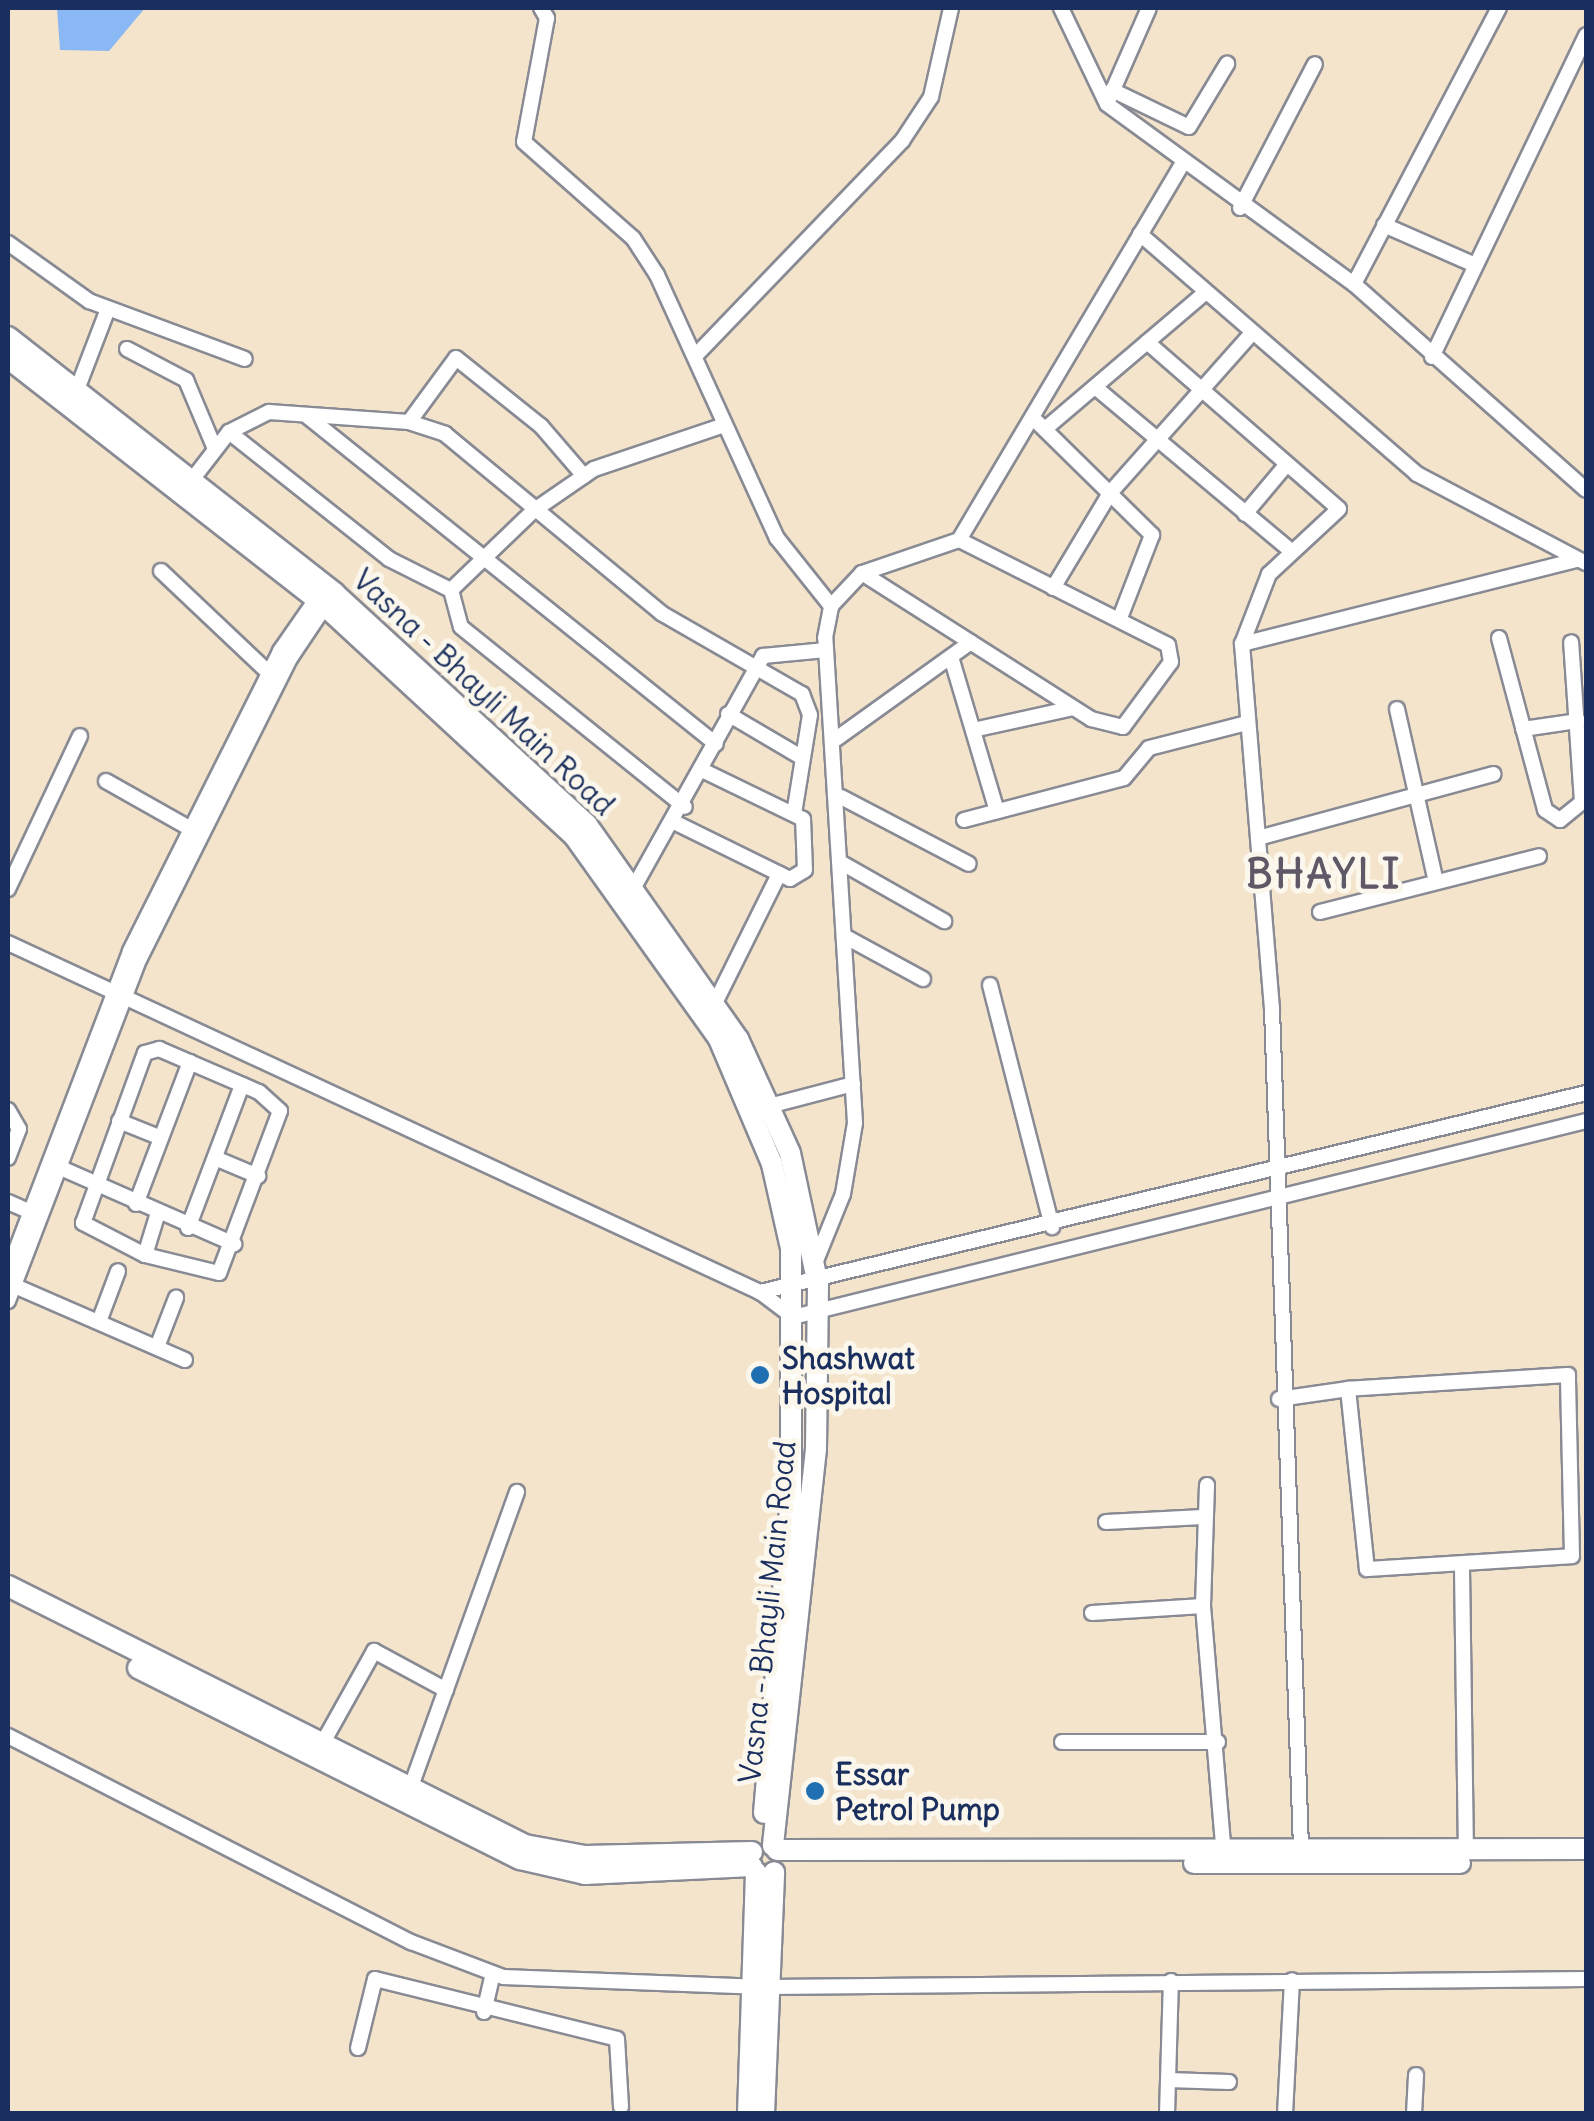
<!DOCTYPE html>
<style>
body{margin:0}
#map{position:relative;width:1594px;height:2121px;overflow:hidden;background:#f4e4cb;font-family:Delius,sans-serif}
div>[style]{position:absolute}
.water>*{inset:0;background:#89b8f4}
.roads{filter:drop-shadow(2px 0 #888a94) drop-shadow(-2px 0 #888a94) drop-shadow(0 2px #888a94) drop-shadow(0 -2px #888a94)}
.street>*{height:14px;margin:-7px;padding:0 7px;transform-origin:7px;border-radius:7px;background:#fff}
.secondary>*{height:20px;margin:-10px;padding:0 10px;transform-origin:10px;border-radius:10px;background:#fff}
.dots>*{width:28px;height:28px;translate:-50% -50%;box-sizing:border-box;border:5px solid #fbf7ec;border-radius:50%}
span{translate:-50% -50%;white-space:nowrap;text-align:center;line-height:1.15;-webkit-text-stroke:10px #fbf7ec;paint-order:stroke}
.street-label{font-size:30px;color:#1b2f5e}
.poi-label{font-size:30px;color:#1b2f5e;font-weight:700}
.left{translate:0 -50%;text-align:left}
.district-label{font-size:40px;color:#5f5967;font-weight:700;letter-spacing:2.5px}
.frame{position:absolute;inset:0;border:10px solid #1b2f5e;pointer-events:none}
</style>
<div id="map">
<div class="water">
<div style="clip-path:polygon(145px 8px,109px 51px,60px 50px,57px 8px)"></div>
</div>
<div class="roads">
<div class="street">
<div style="left:541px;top:8px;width:12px;rotate:59deg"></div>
<div style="left:547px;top:18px;width:126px;rotate:100.5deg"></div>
<div style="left:524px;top:142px;width:145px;rotate:41.4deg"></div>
<div style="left:633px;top:238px;width:44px;rotate:57deg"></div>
<div style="left:657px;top:275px;width:289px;rotate:65.5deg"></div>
<div style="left:777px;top:538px;width:87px;rotate:51.5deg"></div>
<div style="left:1061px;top:8px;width:106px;rotate:64.4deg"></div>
<div style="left:1107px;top:104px;width:306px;rotate:36.1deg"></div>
<div style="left:1354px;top:284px;width:310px;rotate:41.6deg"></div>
<div style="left:1112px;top:90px;width:85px;rotate:25.7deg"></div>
<div style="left:1189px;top:127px;width:74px;rotate:-58.9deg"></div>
<div style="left:1109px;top:99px;width:99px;rotate:-66.3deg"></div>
<div style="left:1240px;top:208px;width:162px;rotate:-62.5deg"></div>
<div style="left:1384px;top:225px;width:97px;rotate:23.7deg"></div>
<div style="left:1140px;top:234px;width:367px;rotate:40.9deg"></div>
<div style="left:1417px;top:474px;width:191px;rotate:27.8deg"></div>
<div style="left:8px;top:243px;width:100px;rotate:35.6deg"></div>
<div style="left:89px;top:301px;width:166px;rotate:20.4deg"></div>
<div style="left:1354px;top:284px;width:312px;rotate:-62.3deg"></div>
<div style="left:1147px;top:342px;width:254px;rotate:41deg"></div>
<div style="left:1339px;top:509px;width:96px;rotate:137.1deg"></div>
<div style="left:1269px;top:574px;width:75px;rotate:111.1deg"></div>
<div style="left:1242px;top:644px;width:366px;rotate:85.3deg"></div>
<div style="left:1272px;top:1009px;width:841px;rotate:88.02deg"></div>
<div style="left:127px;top:349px;width:67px;rotate:27.7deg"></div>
<div style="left:186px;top:380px;width:75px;rotate:67.2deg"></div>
<div style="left:697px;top:354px;width:296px;rotate:-46.1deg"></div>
<div style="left:902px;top:141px;width:53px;rotate:-56.6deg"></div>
<div style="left:931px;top:97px;width:91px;rotate:-77.3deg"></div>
<div style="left:1432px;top:357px;width:357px;rotate:-64.4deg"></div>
<div style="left:78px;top:387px;width:84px;rotate:-69deg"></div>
<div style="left:1095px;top:387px;width:257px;rotate:39.9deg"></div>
<div style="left:307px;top:416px;width:524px;rotate:38.73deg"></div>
<div style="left:1033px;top:418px;width:167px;rotate:44.5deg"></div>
<div style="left:1152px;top:535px;width:89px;rotate:111.1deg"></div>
<div style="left:409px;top:422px;width:79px;rotate:-53.7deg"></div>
<div style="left:456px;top:358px;width:109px;rotate:38.7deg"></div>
<div style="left:541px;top:426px;width:66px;rotate:49.3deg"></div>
<div style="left:1045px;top:429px;width:211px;rotate:-40.4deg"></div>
<div style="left:229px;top:432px;width:204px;rotate:38.4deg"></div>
<div style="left:389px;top:559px;width:69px;rotate:26.6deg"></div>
<div style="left:451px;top:590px;width:38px;rotate:75deg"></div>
<div style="left:461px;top:627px;width:287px;rotate:38.8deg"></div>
<div style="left:188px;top:485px;width:67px;rotate:-52.3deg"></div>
<div style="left:229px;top:432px;width:45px;rotate:-26.6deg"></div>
<div style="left:269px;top:412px;width:140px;rotate:4.1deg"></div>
<div style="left:409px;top:422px;width:38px;rotate:18deg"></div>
<div style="left:445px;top:434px;width:281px;rotate:39.6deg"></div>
<div style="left:661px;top:613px;width:163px;rotate:29.9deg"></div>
<div style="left:802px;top:694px;width:22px;rotate:69deg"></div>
<div style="left:810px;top:715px;width:100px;rotate:99.2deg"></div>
<div style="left:1245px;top:514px;width:65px;rotate:-50deg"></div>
<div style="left:161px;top:571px;width:149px;rotate:43.4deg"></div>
<div style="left:862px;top:573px;width:272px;rotate:32.5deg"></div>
<div style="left:1091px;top:719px;width:33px;rotate:14deg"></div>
<div style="left:1123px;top:727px;width:81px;rotate:-53.6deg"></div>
<div style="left:1171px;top:662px;width:17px;rotate:-100deg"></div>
<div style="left:1168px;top:645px;width:234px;rotate:-153.3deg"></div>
<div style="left:1053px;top:588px;width:111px;rotate:-59deg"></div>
<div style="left:1110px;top:493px;width:215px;rotate:-48.4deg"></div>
<div style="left:451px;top:590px;width:114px;rotate:-43.9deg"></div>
<div style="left:533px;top:511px;width:74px;rotate:-34.5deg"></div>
<div style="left:594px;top:469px;width:138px;rotate:-18.6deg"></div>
<div style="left:1499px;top:638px;width:178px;rotate:75deg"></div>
<div style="left:1545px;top:810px;width:18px;rotate:34deg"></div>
<div style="left:1560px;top:820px;width:28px;rotate:-39deg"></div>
<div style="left:1582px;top:802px;width:160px;rotate:-93.9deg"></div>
<div style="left:1242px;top:644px;width:345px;rotate:-14.1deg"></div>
<div style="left:951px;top:657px;width:161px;rotate:73.4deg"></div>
<div style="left:1397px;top:709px;width:177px;rotate:77.3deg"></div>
<div style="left:728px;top:714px;width:85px;rotate:30.5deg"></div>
<div style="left:1523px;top:729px;width:56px;rotate:-8.3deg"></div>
<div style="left:973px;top:730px;width:102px;rotate:-12.4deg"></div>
<div style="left:836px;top:739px;width:166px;rotate:-35.7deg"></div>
<div style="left:106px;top:781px;width:98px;rotate:29.5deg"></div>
<div style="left:841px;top:797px;width:144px;rotate:27.6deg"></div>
<div style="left:964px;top:820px;width:165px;rotate:-14.7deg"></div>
<div style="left:1124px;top:778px;width:39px;rotate:-50deg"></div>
<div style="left:1149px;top:748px;width:101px;rotate:-14.3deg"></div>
<div style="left:676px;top:823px;width:127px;rotate:26.2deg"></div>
<div style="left:790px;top:879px;width:17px;rotate:-31deg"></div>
<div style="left:805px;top:870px;width:51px;rotate:-92.2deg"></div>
<div style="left:803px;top:819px;width:110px;rotate:-154.1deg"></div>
<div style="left:1258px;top:838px;width:244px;rotate:-15.2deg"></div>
<div style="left:840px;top:862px;width:120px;rotate:29.6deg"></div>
<div style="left:634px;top:887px;width:265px;rotate:-60.8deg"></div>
<div style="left:763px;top:656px;width:63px;rotate:-5.4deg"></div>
<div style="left:8px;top:889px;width:169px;rotate:-64.8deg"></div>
<div style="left:1320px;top:912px;width:226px;rotate:-14.3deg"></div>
<div style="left:844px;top:936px;width:90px;rotate:28.6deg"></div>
<div style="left:8px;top:943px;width:829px;rotate:24.9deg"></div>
<div style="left:990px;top:985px;width:250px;rotate:75.6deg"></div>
<div style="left:716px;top:1001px;width:142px;rotate:-63.6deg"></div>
<div style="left:159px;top:1049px;width:109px;rotate:23.3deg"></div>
<div style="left:259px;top:1092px;width:28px;rotate:42deg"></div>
<div style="left:280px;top:1111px;width:173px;rotate:110.6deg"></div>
<div style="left:219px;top:1273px;width:76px;rotate:-166.3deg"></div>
<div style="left:145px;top:1255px;width:70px;rotate:-152.7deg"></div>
<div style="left:83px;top:1223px;width:181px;rotate:-70deg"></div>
<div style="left:145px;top:1053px;width:15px;rotate:-16deg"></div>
<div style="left:1586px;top:1093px;width:850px;rotate:166.45deg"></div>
<div style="left:760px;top:1292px;width:41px;rotate:37.1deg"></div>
<div style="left:793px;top:1317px;width:817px;rotate:-13.88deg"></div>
<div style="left:769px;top:1106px;width:87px;rotate:-14.7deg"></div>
<div style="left:8px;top:1110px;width:22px;rotate:60deg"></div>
<div style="left:19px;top:1129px;width:31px;rotate:111deg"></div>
<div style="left:119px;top:1121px;width:45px;rotate:22deg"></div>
<div style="left:215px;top:1158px;width:47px;rotate:22.7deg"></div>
<div style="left:54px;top:1165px;width:197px;rotate:23.7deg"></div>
<div style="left:8px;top:1202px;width:30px;rotate:24deg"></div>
<div style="left:136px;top:1204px;width:152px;rotate:-69.2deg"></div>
<div style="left:188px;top:1228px;width:153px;rotate:-69.3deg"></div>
<div style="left:145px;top:1255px;width:41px;rotate:-72.9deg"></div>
<div style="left:815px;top:1263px;width:74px;rotate:-67.9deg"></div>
<div style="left:843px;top:1194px;width:72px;rotate:-80.4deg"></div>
<div style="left:855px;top:1123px;width:486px;rotate:-93.5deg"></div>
<div style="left:825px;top:638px;width:33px;rotate:-79deg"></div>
<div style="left:831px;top:606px;width:45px;rotate:-46.8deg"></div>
<div style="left:862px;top:573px;width:102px;rotate:-18.8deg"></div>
<div style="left:959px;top:540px;width:435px;rotate:-59.3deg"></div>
<div style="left:8px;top:1271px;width:342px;rotate:-69.1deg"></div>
<div style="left:130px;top:951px;width:335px;rotate:-63.4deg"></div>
<div style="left:280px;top:651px;width:72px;rotate:-55.2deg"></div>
<div style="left:8px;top:1283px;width:193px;rotate:23.5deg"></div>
<div style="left:8px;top:1301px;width:368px;rotate:-69deg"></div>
<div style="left:140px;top:958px;width:337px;rotate:-63.4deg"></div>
<div style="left:291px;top:657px;width:66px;rotate:-56.1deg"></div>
<div style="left:100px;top:1319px;width:51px;rotate:-69.4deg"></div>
<div style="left:157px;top:1347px;width:53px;rotate:-68.8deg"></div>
<div style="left:1279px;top:1399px;width:70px;rotate:-8.2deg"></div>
<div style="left:1348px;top:1389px;width:181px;rotate:84deg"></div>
<div style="left:1367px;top:1569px;width:205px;rotate:-3.6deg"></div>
<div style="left:1572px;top:1556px;width:181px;rotate:-91.3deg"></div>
<div style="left:1568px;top:1375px;width:220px;rotate:176.4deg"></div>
<div style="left:1207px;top:1485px;width:121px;rotate:91.9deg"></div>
<div style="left:1203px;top:1606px;width:253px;rotate:85.2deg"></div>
<div style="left:1106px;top:1522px;width:97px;rotate:-3deg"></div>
<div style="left:1462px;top:1568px;width:281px;rotate:89.2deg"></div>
<div style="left:1092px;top:1613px;width:111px;rotate:-3.6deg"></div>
<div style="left:8px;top:1736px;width:453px;rotate:27.1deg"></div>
<div style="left:411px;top:1942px;width:98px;rotate:20.8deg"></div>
<div style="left:503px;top:1977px;width:266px;rotate:2.2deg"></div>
<div style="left:769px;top:1987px;width:817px;rotate:-0.56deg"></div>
<div style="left:1062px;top:1742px;width:156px"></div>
<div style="left:321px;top:1746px;width:109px;rotate:-60.8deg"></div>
<div style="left:374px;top:1651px;width:82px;rotate:28.4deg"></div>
<div style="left:409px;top:1792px;width:319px;rotate:-70.2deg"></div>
<div style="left:484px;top:2012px;width:39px;rotate:-77deg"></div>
<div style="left:358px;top:2048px;width:71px;rotate:-76.2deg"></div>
<div style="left:375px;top:1979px;width:249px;rotate:13.9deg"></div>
<div style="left:617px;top:2039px;width:68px;rotate:86.6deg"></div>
<div style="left:1168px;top:2080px;width:61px;rotate:1.9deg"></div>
<div style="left:1167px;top:2114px;width:133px;rotate:-88.3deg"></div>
<div style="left:1285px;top:2114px;width:134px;rotate:-87deg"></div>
<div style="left:1414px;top:2114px;width:39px;rotate:-87deg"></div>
</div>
<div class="secondary">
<div style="left:8px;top:337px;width:415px;rotate:38.1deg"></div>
<div style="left:334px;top:593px;width:343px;rotate:42.5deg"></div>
<div style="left:587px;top:825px;width:262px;rotate:54.8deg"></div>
<div style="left:738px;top:1039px;width:125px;rotate:65.5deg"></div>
<div style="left:790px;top:1153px;width:135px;rotate:78deg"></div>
<div style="left:818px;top:1285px;width:164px;rotate:90.7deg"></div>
<div style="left:816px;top:1449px;width:399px;rotate:96.2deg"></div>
<div style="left:8px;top:358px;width:402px;rotate:38deg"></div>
<div style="left:325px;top:606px;width:340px;rotate:42.7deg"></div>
<div style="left:575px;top:837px;width:248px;rotate:54.5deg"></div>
<div style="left:719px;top:1039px;width:136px;rotate:67deg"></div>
<div style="left:772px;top:1164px;width:86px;rotate:77.3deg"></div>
<div style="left:791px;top:1248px;width:250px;rotate:90deg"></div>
<div style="left:791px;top:1498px;width:316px;rotate:94.9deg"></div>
<div style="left:8px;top:1586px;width:578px;rotate:26.61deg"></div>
<div style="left:525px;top:1845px;width:61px;rotate:10.4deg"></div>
<div style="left:585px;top:1856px;width:167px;rotate:-1.4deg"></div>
<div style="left:138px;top:1668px;width:427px;rotate:26.6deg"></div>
<div style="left:520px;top:1859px;width:67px;rotate:13deg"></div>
<div style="left:585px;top:1874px;width:167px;rotate:-2.7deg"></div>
<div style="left:777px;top:1850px;width:809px;rotate:-0.07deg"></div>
<div style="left:1194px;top:1863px;width:266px"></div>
<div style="left:748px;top:2114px;width:242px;rotate:-88.1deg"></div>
<div style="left:764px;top:2114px;width:242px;rotate:-87.6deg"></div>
</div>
</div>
<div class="dots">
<div style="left:760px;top:1375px;background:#1f6fb2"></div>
<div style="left:815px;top:1791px;background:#1f6fb2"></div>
</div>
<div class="street-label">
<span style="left:484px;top:692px;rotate:43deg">Vasna - Bhayli Main Road</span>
<span style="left:767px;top:1612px;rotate:-84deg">Vasna - Bhayli Main Road</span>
</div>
<div class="poi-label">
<span class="left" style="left:782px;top:1375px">Shashwat<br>Hospital</span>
<span class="left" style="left:835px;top:1791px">Essar<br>Petrol Pump</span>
</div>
<div class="district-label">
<span style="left:1324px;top:874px">BHAYLI</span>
</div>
<div class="frame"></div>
</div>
